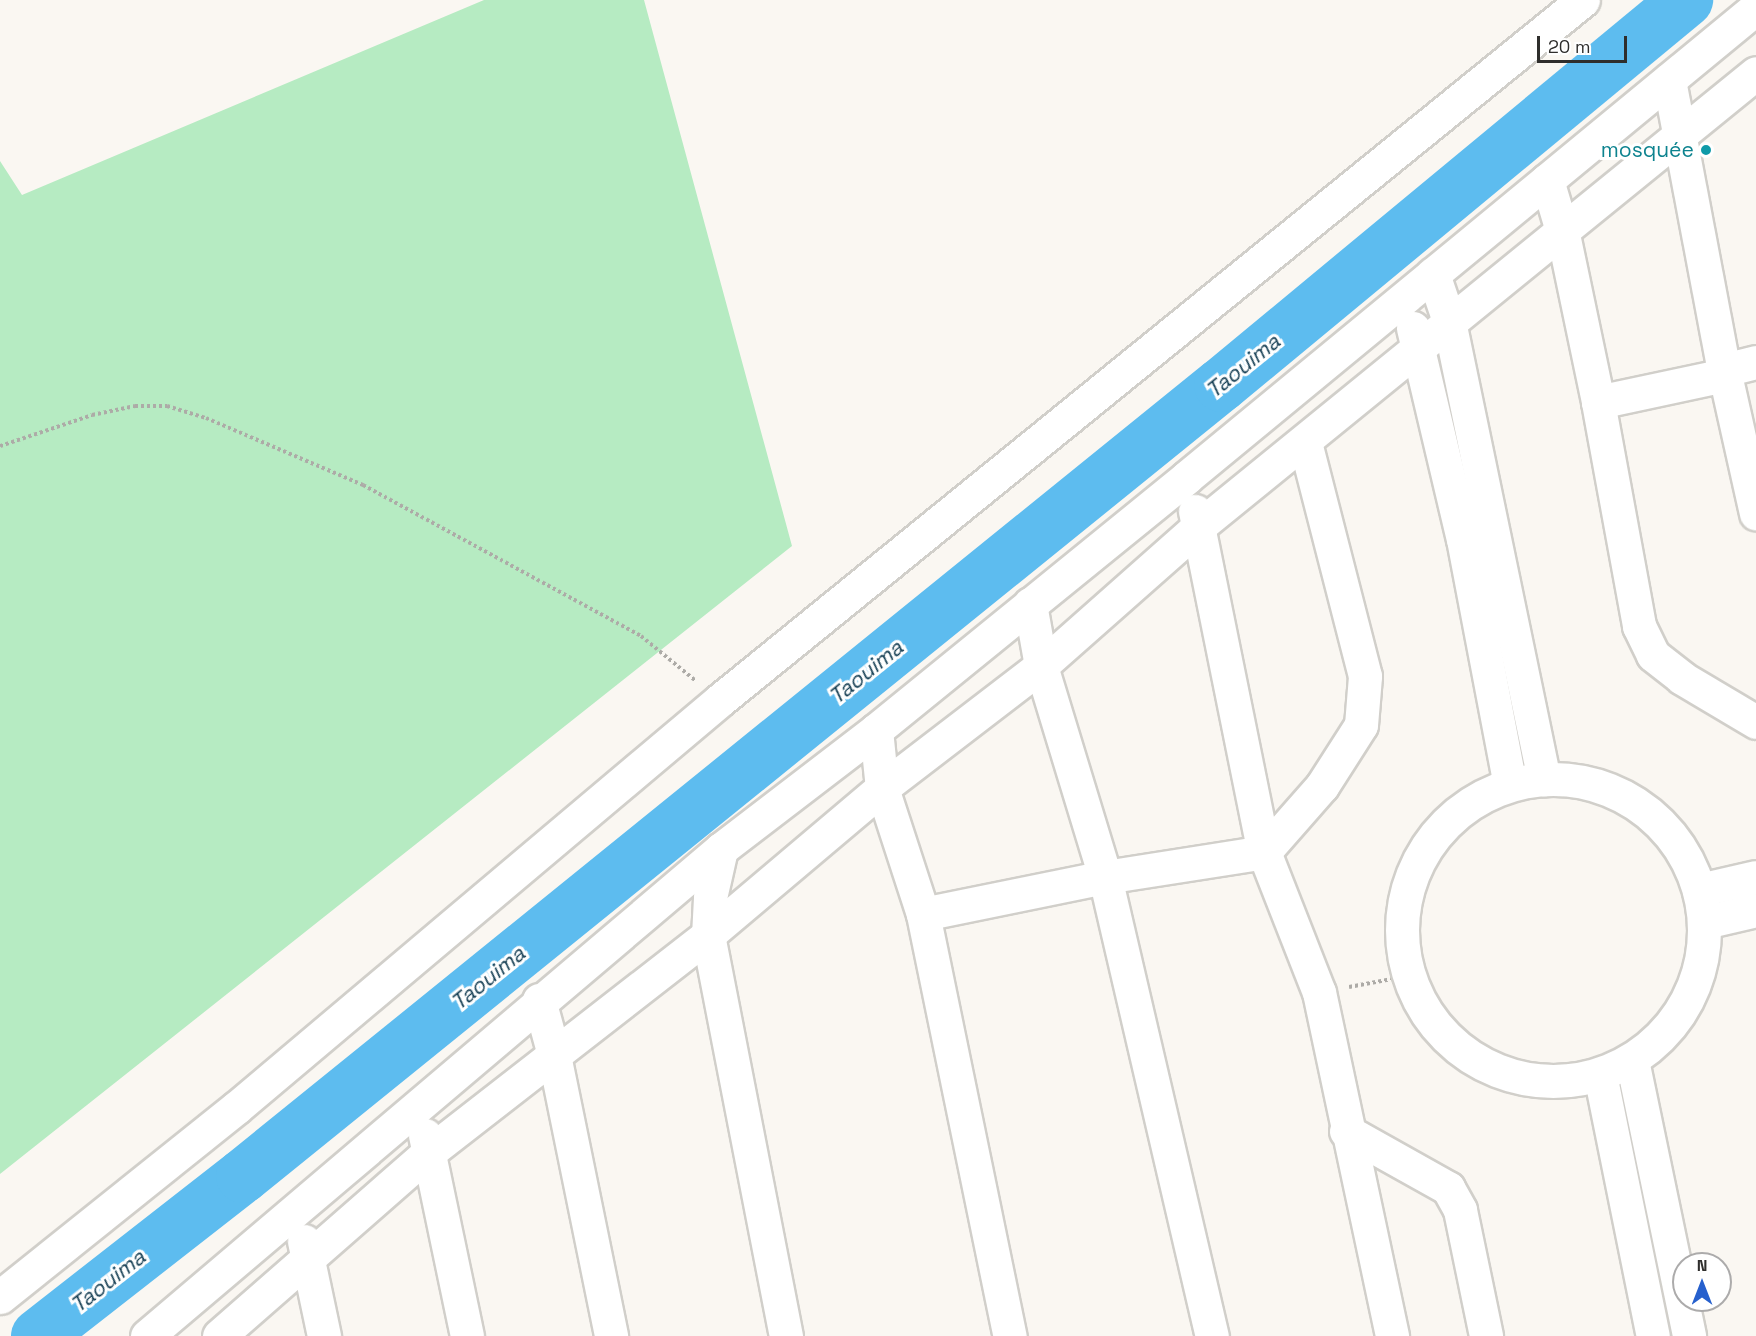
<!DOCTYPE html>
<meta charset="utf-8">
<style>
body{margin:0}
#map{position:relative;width:1756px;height:1336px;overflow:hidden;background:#faf7f2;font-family:"Space Grotesk",sans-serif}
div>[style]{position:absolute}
.green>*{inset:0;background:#b6ebc2}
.river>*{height:54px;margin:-27px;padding:0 27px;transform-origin:27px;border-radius:27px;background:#5dbcef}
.path>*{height:4px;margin-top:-2px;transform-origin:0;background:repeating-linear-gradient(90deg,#adaba7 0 3px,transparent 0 6px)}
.roads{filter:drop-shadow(2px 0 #d1cfca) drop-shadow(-2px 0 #d1cfca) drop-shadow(0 2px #d1cfca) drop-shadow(0 -2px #d1cfca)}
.minor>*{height:33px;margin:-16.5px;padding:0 16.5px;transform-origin:16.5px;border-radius:16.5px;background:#fff}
.minor>.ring{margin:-16.5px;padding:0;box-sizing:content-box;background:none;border:33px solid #fff;border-radius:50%}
.dots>*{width:16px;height:16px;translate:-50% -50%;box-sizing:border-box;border:3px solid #fff;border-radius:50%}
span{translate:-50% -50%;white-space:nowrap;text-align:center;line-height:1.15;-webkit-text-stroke:6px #fff;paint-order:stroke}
.culture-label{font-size:21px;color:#0d838f}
.right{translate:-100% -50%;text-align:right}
.water-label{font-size:22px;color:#174055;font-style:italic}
.north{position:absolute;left:1672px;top:1252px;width:60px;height:60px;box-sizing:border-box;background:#fff;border:2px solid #acabab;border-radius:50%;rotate:0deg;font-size:16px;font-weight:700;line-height:24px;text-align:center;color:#2f2e2c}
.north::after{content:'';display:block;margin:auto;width:21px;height:27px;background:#2660cd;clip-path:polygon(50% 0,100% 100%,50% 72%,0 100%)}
.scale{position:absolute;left:1537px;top:36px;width:90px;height:27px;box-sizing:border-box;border:3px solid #2f2e2c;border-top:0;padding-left:8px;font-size:18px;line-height:21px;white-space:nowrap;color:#2f2e2c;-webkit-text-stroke:4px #fff;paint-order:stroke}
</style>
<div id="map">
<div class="green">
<div style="clip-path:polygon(484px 0,644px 0,792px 546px,0 1174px,0 161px,22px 195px)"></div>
</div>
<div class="river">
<div style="left:38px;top:1336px;width:260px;rotate:-38deg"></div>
<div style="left:243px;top:1176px;width:1258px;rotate:-38.97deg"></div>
<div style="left:1221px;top:385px;width:604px;rotate:-39.62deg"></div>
</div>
<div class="path">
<div style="left:0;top:446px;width:97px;rotate:-18.6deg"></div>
<div style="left:92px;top:415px;width:44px;rotate:-11.8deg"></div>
<div style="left:135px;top:406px;width:32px"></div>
<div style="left:167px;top:406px;width:41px;rotate:17.1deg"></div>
<div style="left:206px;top:418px;width:171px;rotate:23.1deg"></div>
<div style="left:363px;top:485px;width:316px;rotate:28.5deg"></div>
<div style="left:641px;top:636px;width:71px;rotate:39.3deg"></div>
<div style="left:1349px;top:987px;width:60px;rotate:-10.6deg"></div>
</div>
<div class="roads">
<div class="minor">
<div style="left:1669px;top:80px;width:295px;rotate:79.3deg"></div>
<div style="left:1724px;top:370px;width:147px;rotate:77.4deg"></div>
<div style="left:1547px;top:180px;width:56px;rotate:73.5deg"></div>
<div style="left:1563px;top:234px;width:172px;rotate:78.2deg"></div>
<div style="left:1598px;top:402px;width:228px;rotate:79.6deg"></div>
<div style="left:1639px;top:626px;width:32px;rotate:64deg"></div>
<div style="left:1653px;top:655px;width:37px;rotate:38deg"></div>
<div style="left:1682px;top:678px;width:86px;rotate:30.7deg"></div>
<div style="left:1433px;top:274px;width:50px;rotate:71.2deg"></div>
<div style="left:1449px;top:321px;width:468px;rotate:78.3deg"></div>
<div style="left:1413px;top:328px;width:217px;rotate:76.7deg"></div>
<div style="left:1463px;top:539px;width:250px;rotate:79.2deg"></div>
<div style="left:1724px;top:370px;width:33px;rotate:-14deg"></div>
<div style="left:1598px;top:402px;width:130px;rotate:-12deg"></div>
<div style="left:1195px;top:511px;width:348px;rotate:78.6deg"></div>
<div style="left:1264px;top:852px;width:150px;rotate:68.6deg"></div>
<div style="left:1319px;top:992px;width:352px;rotate:78deg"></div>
<div style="left:1030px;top:604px;width:63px;rotate:79.9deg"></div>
<div style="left:1041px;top:666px;width:220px;rotate:73.1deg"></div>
<div style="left:1105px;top:877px;width:471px;rotate:76.9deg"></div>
<div style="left:876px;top:730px;width:58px;rotate:84.1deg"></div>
<div style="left:882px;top:788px;width:133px;rotate:72deg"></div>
<div style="left:923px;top:914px;width:431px;rotate:78.4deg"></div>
<div class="ring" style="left:1402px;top:779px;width:269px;height:269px"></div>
<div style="left:721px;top:849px;width:50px;rotate:102.7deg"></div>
<div style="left:710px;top:898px;width:37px;rotate:93deg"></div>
<div style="left:708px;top:935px;width:409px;rotate:79deg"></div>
<div style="left:1699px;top:890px;width:58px;rotate:-12.8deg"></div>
<div style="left:923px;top:914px;width:186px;rotate:-11.5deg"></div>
<div style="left:1105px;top:877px;width:161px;rotate:-8.9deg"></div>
<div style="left:1264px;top:852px;width:88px;rotate:-48.7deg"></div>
<div style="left:1322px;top:786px;width:72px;rotate:-57.4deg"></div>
<div style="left:1361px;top:725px;width:49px;rotate:-85.3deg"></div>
<div style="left:1365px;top:676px;width:242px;rotate:-104.4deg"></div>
<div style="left:1705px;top:922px;width:52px;rotate:-13.2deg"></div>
<div style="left:539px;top:1000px;width:57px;rotate:74.7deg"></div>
<div style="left:554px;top:1055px;width:287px;rotate:78.5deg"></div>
<div style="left:1632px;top:1060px;width:282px;rotate:78.3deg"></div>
<div style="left:1600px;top:1074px;width:267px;rotate:78.6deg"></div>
<div style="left:1346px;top:1131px;width:117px;rotate:29.2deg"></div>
<div style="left:1448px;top:1188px;width:25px;rotate:61deg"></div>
<div style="left:1460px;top:1210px;width:129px;rotate:78.3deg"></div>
<div style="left:425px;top:1135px;width:205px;rotate:78.2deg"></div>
<div style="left:304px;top:1241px;width:97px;rotate:78.1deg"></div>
<div style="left:0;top:1297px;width:302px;rotate:-38.7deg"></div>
<div style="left:236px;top:1108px;width:633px;rotate:-40.13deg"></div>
<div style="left:720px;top:700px;width:1111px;rotate:-39.05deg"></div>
<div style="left:147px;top:1336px;width:753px;rotate:-40.31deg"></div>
<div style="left:721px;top:849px;width:195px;rotate:-37.5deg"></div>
<div style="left:876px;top:730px;width:401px;rotate:-39.1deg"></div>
<div style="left:1187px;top:477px;width:737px;rotate:-39.5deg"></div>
<div style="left:219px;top:1336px;width:278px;rotate:-41.2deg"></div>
<div style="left:428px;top:1153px;width:355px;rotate:-37.9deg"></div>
<div style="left:708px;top:935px;width:228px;rotate:-40.2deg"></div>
<div style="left:882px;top:788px;width:200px;rotate:-37.5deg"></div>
<div style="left:1041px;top:666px;width:210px;rotate:-41.5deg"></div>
<div style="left:1198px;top:527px;width:719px;rotate:-39.13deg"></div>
</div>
</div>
<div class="dots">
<div style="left:1706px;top:150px;background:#0f9aa8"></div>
</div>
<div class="culture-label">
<span class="right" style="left:1694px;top:150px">mosquée</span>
</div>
<div class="water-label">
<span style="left:1243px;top:366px;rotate:-39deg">Taouima</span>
<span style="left:866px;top:672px;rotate:-39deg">Taouima</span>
<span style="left:488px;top:978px;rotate:-39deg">Taouima</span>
<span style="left:108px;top:1281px;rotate:-38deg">Taouima</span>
</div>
<div class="north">N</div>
<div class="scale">20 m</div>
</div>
